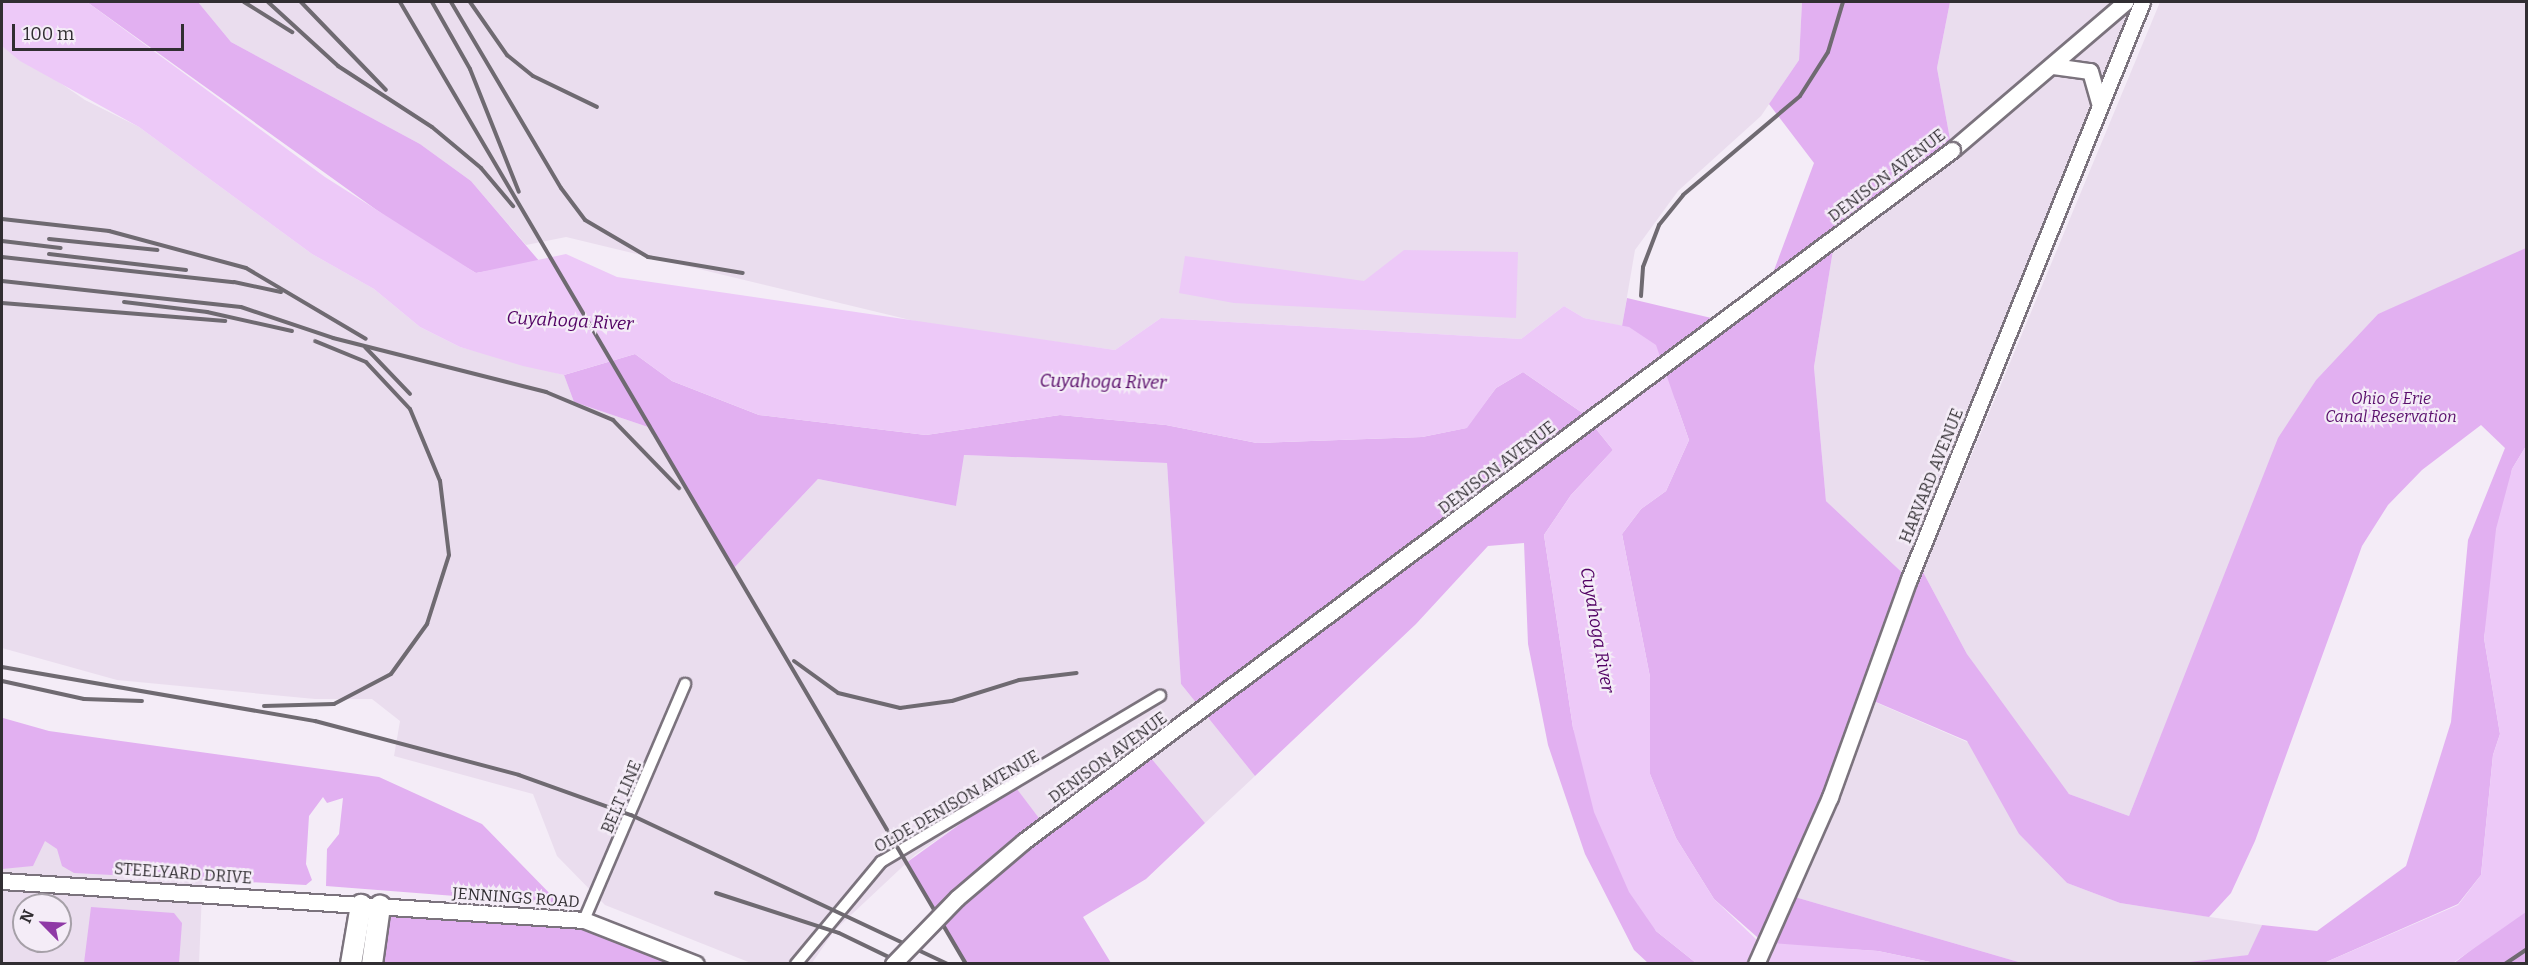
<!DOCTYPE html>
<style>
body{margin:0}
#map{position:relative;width:2528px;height:965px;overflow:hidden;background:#f4ecf7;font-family:Bitter,serif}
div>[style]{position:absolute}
.built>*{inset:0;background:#eaddee}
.green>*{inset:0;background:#e2b0f1}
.water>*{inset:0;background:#edc9f8}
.roads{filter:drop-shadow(2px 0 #7b737d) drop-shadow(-2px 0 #7b737d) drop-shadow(0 2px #7b737d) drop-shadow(0 -2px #7b737d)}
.street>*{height:10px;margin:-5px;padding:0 5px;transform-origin:5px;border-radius:5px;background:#fff}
.secondary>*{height:15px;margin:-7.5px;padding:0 7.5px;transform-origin:7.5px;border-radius:7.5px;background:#fff}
.highway>*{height:20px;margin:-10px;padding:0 10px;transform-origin:10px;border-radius:10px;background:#fff}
.rail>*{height:4px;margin:-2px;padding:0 2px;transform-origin:2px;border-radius:2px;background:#6f6a71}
.bridges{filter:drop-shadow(2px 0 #7b737d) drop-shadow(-2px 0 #7b737d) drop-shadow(0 2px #7b737d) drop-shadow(0 -2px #7b737d)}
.secondary-bridge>*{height:15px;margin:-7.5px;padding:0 7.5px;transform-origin:7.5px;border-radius:7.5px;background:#fff}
span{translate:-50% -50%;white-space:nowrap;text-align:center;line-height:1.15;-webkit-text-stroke:4.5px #f4ecf7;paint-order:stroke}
.street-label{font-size:16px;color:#312e32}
.park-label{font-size:16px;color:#5a0f6c;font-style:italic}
.water-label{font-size:18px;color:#510163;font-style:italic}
.frame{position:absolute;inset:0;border:3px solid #312e32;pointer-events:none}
.north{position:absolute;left:12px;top:893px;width:60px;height:60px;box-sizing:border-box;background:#f4ecf7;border:2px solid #a6a0a8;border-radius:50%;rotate:294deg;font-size:16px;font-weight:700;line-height:24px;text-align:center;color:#312e32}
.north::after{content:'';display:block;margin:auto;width:21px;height:27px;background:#8f39a6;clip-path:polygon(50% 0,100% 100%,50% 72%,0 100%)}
.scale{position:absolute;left:12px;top:24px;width:172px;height:27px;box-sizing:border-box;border:3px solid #312e32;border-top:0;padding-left:8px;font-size:18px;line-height:21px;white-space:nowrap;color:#312e32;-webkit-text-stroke:4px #f4ecf7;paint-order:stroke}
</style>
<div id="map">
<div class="built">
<div style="clip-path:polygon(198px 2px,1802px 2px,1799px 60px,1761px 116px,1678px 191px,1635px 250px,1622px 326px,1584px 318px,1564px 306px,1521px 339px,1161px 318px,1115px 350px,927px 324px,566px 237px,526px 245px,471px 181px,420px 144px,231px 42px)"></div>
<div style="clip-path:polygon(1950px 2px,2142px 2px,1909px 579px,1826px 501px,1814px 367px,1835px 238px,1952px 150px,1937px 68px)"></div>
<div style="clip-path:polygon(2160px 2px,2526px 2px,2526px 256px,2378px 314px,2316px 380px,2280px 439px,2129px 816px,2069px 794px,2039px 758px,1967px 654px,1923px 572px)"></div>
<div style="clip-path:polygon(2px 43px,85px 100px,139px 127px,312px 254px,374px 289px,420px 327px,460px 347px,564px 375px,574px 402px,651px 428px,734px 568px,818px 479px,956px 506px,963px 455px,1167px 463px,1181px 684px,1255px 776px,1205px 823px,1146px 752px,1045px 826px,1014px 786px,915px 855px,834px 931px,812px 963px,751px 963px,605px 905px,557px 856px,533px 794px,394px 756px,400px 721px,372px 699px,315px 699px,117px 680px,2px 648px)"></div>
<div style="clip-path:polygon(1868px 699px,1981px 748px,2019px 834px,2067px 883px,2120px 903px,2262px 925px,2249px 955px,2183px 964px,2022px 963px,1788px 895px)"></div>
<div style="clip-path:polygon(evenodd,2px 748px,207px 778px,199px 963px,2px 963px,2px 748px,24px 905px,60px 905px,60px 941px,24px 941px,24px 905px)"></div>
</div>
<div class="green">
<div style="clip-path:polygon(87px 2px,198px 2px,231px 42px,420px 144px,471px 181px,540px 262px,476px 273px,417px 239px)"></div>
<div style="clip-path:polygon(1802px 2px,1950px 2px,1937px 68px,1952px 150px,1835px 238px,1814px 367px,1826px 501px,1909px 579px,1914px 569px,1923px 572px,1967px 654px,2069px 794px,2129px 816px,2278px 438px,2316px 380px,2378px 314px,2526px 248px,2526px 446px,2512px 469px,2484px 638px,2500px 734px,2493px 755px,2481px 875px,2458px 904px,2324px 963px,2181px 963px,2248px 955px,2262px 925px,2317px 931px,2406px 866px,2451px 722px,2468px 540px,2505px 448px,2481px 425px,2422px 470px,2388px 505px,2362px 546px,2255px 841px,2231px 893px,2209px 917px,2120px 903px,2067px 883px,2019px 834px,1967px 741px,1869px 699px,1788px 895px,2022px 963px,1935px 963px,1878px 951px,1765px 944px,1714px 899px,1676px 838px,1650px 774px,1650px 677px,1622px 534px,1641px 509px,1666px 491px,1689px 440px,1675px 400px,1622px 326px,1627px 298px,1724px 321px,1767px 289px,1814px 163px,1769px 104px,1799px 60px)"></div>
<div style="clip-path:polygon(635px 354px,672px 381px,759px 415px,926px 435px,1060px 415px,1166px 425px,1257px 443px,1422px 437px,1466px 428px,1496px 388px,1523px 372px,1584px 414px,1613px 450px,1571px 495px,1544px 535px,1573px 728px,1656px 931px,1696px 963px,1648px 963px,1634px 950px,1585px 854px,1548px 745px,1528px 644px,1524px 543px,1488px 546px,1416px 624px,1255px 776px,1181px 684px,1167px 463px,964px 455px,956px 506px,818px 479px,734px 568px,651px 428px,574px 402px,564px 375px)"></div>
<div style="clip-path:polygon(3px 718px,49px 731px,379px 777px,482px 824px,560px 904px,326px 886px,327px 849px,339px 834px,343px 798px,327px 803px,323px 797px,309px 816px,306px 864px,312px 880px,306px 885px,74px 873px,62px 866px,57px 849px,45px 841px,33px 866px,2px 869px)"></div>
<div style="clip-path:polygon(1146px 752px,1205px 823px,1146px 879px,1083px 917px,1111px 963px,966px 963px,906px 863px,1014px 785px,1045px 826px)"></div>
<div style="clip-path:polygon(380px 906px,584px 920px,696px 964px,372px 964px)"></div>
<div style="clip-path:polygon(91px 907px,174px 913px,182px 923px,179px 963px,84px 963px)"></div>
<div style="clip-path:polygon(2526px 912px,2526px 963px,2453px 964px,2516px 915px)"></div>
</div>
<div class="water">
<div style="clip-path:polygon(2px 2px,87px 2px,325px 177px,476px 273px,566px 254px,617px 277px,1115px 350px,1161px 318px,1521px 339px,1564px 306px,1584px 318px,1629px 327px,1656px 345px,1689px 440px,1666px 491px,1641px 509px,1622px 534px,1650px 677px,1650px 774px,1676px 838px,1714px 899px,1759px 942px,1878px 951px,1935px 963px,1696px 963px,1656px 931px,1629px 892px,1594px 812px,1573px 728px,1544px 535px,1571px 495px,1613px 450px,1584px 414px,1523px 372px,1496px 388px,1467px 428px,1422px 437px,1257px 443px,1166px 425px,1060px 415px,926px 435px,759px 415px,672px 381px,635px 354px,564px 375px,523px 366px,460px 347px,420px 327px,374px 289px,312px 254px,139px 127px,20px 61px,2px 46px)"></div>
<div style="clip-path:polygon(1404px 250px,1518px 252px,1516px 318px,1234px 303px,1179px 293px,1185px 256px,1364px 281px)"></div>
<div style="clip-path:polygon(2526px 446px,2526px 912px,2453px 963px,2324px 963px,2458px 905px,2481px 875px,2493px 755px,2500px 734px,2484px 638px,2496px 529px,2512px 469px)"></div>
</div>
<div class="roads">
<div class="street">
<div style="left:584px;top:920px;width:257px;rotate:-66.8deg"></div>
<div style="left:796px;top:964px;width:133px;rotate:-50.2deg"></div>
<div style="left:881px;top:862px;width:325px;rotate:-30.8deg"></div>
</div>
<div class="secondary">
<div style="left:2053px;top:66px;width:37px;rotate:8deg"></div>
<div style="left:2090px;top:71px;width:36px;rotate:74deg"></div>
<div style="left:1952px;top:150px;width:228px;rotate:-40.5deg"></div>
<div style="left:2px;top:881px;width:583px;rotate:3.83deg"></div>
<div style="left:584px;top:920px;width:120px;rotate:21.4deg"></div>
<div style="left:1756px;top:964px;width:183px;rotate:-66.1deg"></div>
<div style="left:1830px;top:797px;width:232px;rotate:-70.1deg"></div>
<div style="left:1909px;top:579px;width:622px;rotate:-68.01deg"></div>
</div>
<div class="highway">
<div style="left:351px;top:964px;width:60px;rotate:-80.4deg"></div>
<div style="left:372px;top:964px;width:59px;rotate:-82.1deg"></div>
</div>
</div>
<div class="rail">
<div style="left:244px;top:2px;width:57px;rotate:32deg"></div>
<div style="left:268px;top:2px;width:95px;rotate:42.4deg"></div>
<div style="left:338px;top:66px;width:112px;rotate:33deg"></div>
<div style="left:432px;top:127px;width:64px;rotate:39.9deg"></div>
<div style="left:481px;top:168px;width:50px;rotate:49.9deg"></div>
<div style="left:301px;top:2px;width:122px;rotate:46deg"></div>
<div style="left:400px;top:2px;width:1116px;rotate:59.53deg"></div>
<div style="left:432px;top:2px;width:77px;rotate:60.4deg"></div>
<div style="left:470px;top:69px;width:132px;rotate:68.3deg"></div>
<div style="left:451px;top:2px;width:216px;rotate:59.4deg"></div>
<div style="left:561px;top:188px;width:40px;rotate:53deg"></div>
<div style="left:585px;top:220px;width:73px;rotate:30.4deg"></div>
<div style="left:648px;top:257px;width:96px;rotate:9.6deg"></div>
<div style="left:470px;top:2px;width:65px;rotate:55.1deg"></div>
<div style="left:507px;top:55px;width:33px;rotate:39deg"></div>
<div style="left:533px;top:76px;width:71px;rotate:25.8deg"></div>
<div style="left:2px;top:219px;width:108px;rotate:6.4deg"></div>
<div style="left:109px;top:231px;width:142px;rotate:15.1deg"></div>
<div style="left:246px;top:268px;width:139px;rotate:30.6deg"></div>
<div style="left:49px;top:239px;width:109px;rotate:5.8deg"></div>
<div style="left:2px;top:241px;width:59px;rotate:6.8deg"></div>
<div style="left:49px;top:254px;width:138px;rotate:6.7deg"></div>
<div style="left:2px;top:257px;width:233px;rotate:6.2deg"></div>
<div style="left:234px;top:282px;width:48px;rotate:12deg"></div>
<div style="left:2px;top:281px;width:240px;rotate:6.2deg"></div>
<div style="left:241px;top:307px;width:97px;rotate:18.6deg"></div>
<div style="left:333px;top:338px;width:220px;rotate:14.2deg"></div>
<div style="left:546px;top:392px;width:73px;rotate:22.7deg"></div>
<div style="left:613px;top:420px;width:95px;rotate:45.9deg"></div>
<div style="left:1641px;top:296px;width:29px;rotate:-86deg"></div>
<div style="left:1643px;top:267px;width:45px;rotate:-69.1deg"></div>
<div style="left:1659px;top:225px;width:38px;rotate:-51deg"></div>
<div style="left:1683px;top:195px;width:153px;rotate:-40.2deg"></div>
<div style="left:1800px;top:96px;width:52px;rotate:-57.5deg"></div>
<div style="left:1828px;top:52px;width:52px;rotate:-73.3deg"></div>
<div style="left:124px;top:302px;width:84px;rotate:6.9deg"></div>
<div style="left:207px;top:312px;width:87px;rotate:12.6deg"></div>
<div style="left:2px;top:303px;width:224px;rotate:4.6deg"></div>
<div style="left:365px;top:347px;width:65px;rotate:46.2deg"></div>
<div style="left:794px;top:661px;width:54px;rotate:36deg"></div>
<div style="left:838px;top:693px;width:64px;rotate:13.6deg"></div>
<div style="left:900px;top:708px;width:52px;rotate:-7.7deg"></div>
<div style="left:952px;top:701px;width:70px;rotate:-17.4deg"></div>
<div style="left:1019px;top:680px;width:58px;rotate:-6.9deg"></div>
<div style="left:2px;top:667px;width:318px;rotate:9.8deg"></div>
<div style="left:315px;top:721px;width:211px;rotate:14.8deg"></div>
<div style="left:519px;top:775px;width:119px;rotate:19.7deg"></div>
<div style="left:631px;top:815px;width:350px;rotate:25.2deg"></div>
<div style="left:2px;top:681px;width:84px;rotate:12.4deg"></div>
<div style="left:84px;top:699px;width:58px;rotate:2deg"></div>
<div style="left:264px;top:706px;width:70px;rotate:-1.6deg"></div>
<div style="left:334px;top:704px;width:64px;rotate:-27.8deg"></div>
<div style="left:391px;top:674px;width:62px;rotate:-54.2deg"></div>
<div style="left:427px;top:624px;width:72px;rotate:-72.3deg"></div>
<div style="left:449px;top:555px;width:75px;rotate:-96.9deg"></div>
<div style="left:440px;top:481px;width:78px;rotate:-112.6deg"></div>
<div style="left:410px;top:409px;width:64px;rotate:-133.1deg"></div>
<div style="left:366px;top:362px;width:55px;rotate:-157.6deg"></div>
<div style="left:716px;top:893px;width:129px;rotate:18deg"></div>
<div style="left:839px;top:933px;width:71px;rotate:25.8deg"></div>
<div style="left:2505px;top:964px;width:25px;rotate:-34deg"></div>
</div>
<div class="bridges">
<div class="secondary-bridge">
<div style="left:893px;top:964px;width:92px;rotate:-45.9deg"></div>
<div style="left:957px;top:898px;width:88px;rotate:-40.4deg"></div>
<div style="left:1024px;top:841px;width:1157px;rotate:-36.67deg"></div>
</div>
</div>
<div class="street-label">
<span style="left:1887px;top:176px;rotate:-37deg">DENISON AVENUE</span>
<span style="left:1497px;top:468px;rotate:-37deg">DENISON AVENUE</span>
<span style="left:1932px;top:476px;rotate:-68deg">HARVARD AVENUE</span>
<span style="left:1108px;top:758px;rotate:-36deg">DENISON AVENUE</span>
<span style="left:622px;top:797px;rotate:-67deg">BELT LINE</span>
<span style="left:957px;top:802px;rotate:-30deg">OLDE DENISON AVENUE</span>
<span style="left:183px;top:874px;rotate:4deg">STEELYARD DRIVE</span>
<span style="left:516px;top:898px;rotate:4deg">JENNINGS ROAD</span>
</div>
<div class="park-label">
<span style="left:2391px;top:408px">Ohio &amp; Erie<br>Canal Reservation</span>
</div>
<div class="water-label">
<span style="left:570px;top:321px;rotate:3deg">Cuyahoga River</span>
<span style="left:1103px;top:382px;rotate:1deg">Cuyahoga River</span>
<span style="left:1597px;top:630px;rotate:80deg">Cuyahoga River</span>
</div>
<div class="frame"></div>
<div class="north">N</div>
<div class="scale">100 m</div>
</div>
